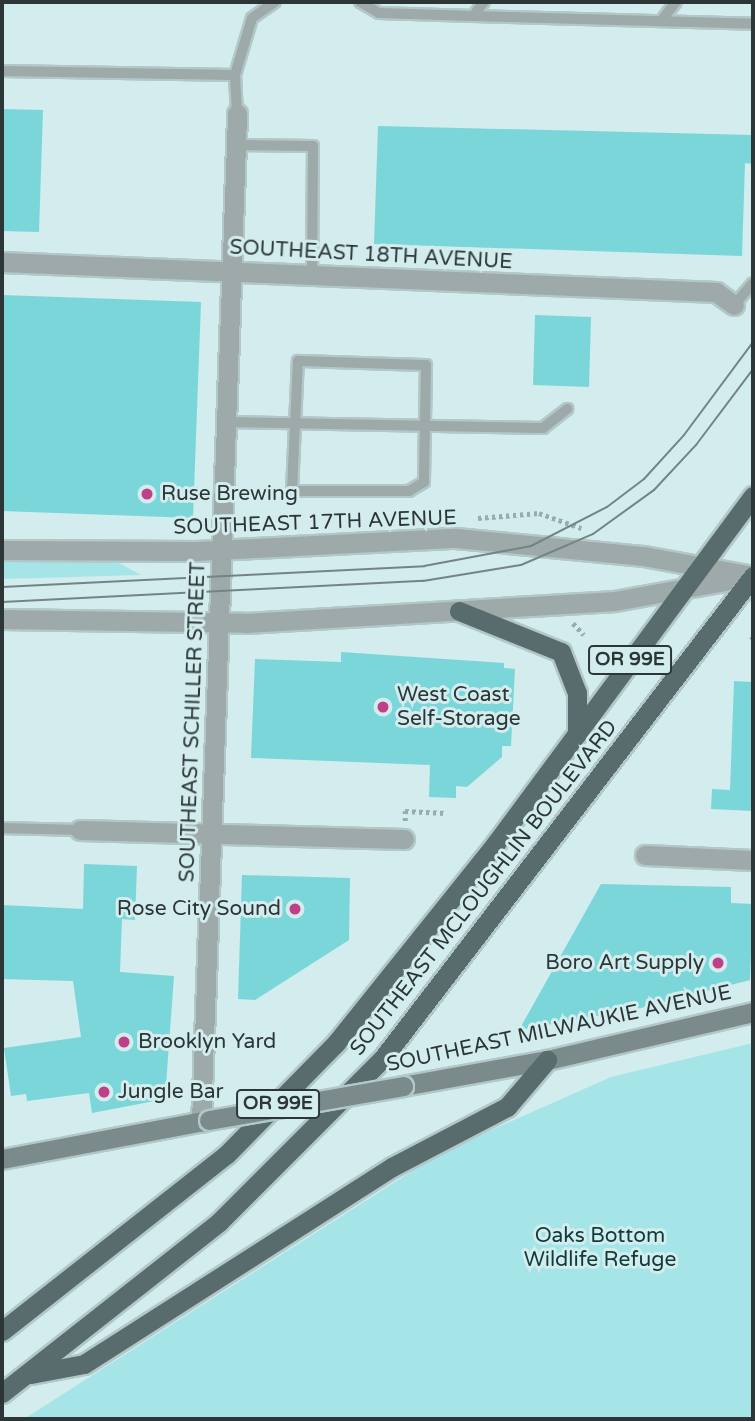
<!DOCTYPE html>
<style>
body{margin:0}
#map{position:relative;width:755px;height:1421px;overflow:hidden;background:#d3eced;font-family:"Varela Round",sans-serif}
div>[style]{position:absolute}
.green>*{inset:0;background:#a5e5e8}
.building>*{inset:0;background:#7bd6d9}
.path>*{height:4.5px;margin-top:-2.25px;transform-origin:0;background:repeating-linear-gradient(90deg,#99acad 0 3.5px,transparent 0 7px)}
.roads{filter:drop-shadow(2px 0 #b2c8c8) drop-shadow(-2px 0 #b2c8c8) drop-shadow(0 2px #b2c8c8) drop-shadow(0 -2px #b2c8c8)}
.service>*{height:10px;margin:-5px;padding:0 5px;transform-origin:5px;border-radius:5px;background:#9ea9a9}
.minor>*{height:19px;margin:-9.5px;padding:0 9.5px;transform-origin:9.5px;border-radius:9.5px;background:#9ea9a9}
.tertiary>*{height:19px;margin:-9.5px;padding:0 9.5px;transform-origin:9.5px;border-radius:9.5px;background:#9ea9a9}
.secondary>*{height:19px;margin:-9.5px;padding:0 9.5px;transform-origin:9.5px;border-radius:9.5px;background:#7b8b8b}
.trunk>*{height:19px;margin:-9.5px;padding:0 9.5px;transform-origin:9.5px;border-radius:9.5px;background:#586c6d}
.tram>*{height:2px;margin:-1px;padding:0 1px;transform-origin:1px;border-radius:1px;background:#748484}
.bridges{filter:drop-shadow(2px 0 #b2c8c8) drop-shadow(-2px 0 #b2c8c8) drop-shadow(0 2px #b2c8c8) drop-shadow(0 -2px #b2c8c8)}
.secondary-bridge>*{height:19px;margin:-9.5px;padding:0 9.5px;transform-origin:9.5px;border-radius:9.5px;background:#7b8b8b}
.dots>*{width:19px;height:19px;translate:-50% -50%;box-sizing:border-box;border:4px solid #d3eced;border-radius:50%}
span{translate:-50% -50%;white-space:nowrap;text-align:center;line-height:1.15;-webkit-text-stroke:6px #d3eced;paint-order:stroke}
.shield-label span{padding:2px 5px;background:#d3eced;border:2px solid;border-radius:5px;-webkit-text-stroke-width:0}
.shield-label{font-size:19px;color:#2c3636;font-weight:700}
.street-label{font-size:21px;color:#2c3636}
.poi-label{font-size:21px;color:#2c3636}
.left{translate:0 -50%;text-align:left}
.right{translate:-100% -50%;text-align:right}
.park-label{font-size:21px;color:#0e3b3c}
.frame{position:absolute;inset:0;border:4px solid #2c3636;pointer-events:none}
</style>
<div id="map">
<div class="green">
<div style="clip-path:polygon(2px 558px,117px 562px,141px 575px,2px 579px)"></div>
<div style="clip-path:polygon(753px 1043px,753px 1419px,24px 1419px,442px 1152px,611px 1077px)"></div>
</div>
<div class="building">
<div style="clip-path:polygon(2px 109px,43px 110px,39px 232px,2px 231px)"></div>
<div style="clip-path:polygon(378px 126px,753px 135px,753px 164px,745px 163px,742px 256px,374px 244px)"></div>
<div style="clip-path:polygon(2px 295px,201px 302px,193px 518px,2px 511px)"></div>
<div style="clip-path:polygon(535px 315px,591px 317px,589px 387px,533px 385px)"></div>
<div style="clip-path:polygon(341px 652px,504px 663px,504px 668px,515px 669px,511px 746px,502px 746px,502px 757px,467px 787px,456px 786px,456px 798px,429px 797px,430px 765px,251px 758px,255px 659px,341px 662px)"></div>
<div style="clip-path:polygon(734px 681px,753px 682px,753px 811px,711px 809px,712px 789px,730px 790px)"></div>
<div style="clip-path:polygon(84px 864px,137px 866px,135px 920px,122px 919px,120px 972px,174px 976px,165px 1099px,92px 1113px,89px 1093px,27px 1101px,26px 1094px,11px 1096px,4px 1048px,81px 1037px,73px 981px,2px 979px,2px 905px,83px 909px)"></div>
<div style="clip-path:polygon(242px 875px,350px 878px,349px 940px,255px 1000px,238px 999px)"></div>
<div style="clip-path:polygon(601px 884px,731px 887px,731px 903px,753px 904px,750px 980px,641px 1008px,519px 1030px)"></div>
</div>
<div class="path">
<div style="left:478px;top:518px;width:61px;rotate:-4.7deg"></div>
<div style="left:539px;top:513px;width:45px;rotate:19.7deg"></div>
<div style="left:573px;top:623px;width:16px;rotate:47deg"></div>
<div style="left:751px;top:636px;width:3px;rotate:45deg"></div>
<div style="left:405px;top:821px;width:10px;rotate:-90deg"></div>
<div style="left:405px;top:811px;width:40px;rotate:2.9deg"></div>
</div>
<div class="roads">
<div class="service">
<div style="left:360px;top:2px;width:22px;rotate:30deg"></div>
<div style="left:379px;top:13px;width:94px;rotate:1.8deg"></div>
<div style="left:473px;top:16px;width:18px;rotate:-52deg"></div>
<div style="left:473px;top:16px;width:280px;rotate:1.6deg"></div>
<div style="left:661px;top:21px;width:24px;rotate:-52deg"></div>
<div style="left:2px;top:71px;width:233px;rotate:1deg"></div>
<div style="left:237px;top:114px;width:39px;rotate:-93deg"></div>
<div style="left:235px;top:75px;width:59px;rotate:-73.4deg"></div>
<div style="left:252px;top:18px;width:28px;rotate:-35deg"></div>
<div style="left:236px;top:145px;width:77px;rotate:0.7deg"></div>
<div style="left:313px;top:146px;width:128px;rotate:90.4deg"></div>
<div style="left:734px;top:305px;width:29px;rotate:-49deg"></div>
<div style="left:298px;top:361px;width:128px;rotate:1.8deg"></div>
<div style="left:426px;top:365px;width:117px;rotate:91deg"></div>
<div style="left:424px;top:482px;width:17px;rotate:149deg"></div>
<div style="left:409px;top:491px;width:117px;rotate:180deg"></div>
<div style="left:292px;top:491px;width:130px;rotate:-87.4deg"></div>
<div style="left:226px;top:422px;width:317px;rotate:1.1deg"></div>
<div style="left:543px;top:428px;width:31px;rotate:-38deg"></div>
<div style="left:2px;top:828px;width:78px;rotate:1.5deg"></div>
</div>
<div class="minor">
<div style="left:2px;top:262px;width:715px;rotate:2.41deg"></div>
<div style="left:716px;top:292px;width:22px;rotate:36deg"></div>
<div style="left:80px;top:830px;width:324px;rotate:1.6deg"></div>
<div style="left:645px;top:855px;width:108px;rotate:2.7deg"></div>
<div style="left:201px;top:1122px;width:1009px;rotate:-87.95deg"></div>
</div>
<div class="tertiary">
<div style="left:2px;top:550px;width:194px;rotate:0.3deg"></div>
<div style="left:196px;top:551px;width:260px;rotate:-2.9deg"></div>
<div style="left:456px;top:538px;width:189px;rotate:5.5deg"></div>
<div style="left:644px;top:556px;width:111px;rotate:10.4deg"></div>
<div style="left:2px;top:619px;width:244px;rotate:0.9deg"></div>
<div style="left:246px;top:623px;width:370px;rotate:-3.4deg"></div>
<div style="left:615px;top:601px;width:129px;rotate:-10.3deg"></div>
</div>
<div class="secondary">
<div style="left:403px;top:1086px;width:146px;rotate:-10.2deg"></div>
<div style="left:547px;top:1060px;width:212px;rotate:-13.1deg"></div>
<div style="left:2px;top:1159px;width:211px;rotate:-10.7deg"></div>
</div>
<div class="trunk">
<div style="left:459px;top:611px;width:110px;rotate:21.9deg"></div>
<div style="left:561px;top:652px;width:44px;rotate:68.7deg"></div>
<div style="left:577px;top:693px;width:41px;rotate:90deg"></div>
<div style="left:2px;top:1331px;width:286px;rotate:-38.2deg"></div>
<div style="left:227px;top:1154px;width:156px;rotate:-45.5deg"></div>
<div style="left:336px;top:1043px;width:256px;rotate:-51.3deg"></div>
<div style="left:496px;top:843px;width:432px;rotate:-53.5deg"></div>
<div style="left:31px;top:1374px;width:54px;rotate:-10.7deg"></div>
<div style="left:84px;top:1364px;width:366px;rotate:-32.6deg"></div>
<div style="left:392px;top:1167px;width:130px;rotate:-27.6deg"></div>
<div style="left:507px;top:1107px;width:62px;rotate:-49.6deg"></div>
<div style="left:2px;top:1393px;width:276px;rotate:-38.2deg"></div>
<div style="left:219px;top:1222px;width:232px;rotate:-45deg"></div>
<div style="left:383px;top:1058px;width:608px;rotate:-52.49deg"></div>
</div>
</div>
<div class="tram">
<div style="left:2px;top:587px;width:423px;rotate:-2.8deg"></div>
<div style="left:424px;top:566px;width:109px;rotate:-10.6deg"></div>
<div style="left:531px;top:546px;width:85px;rotate:-27.2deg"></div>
<div style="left:607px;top:507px;width:46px;rotate:-37.1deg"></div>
<div style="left:644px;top:479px;width:59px;rotate:-47.7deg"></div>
<div style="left:684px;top:435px;width:116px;rotate:-53.4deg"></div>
<div style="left:2px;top:602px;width:422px;rotate:-2.9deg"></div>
<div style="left:423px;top:581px;width:99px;rotate:-9.3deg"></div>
<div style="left:521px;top:565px;width:78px;rotate:-23.3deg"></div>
<div style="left:593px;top:534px;width:75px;rotate:-35.8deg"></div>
<div style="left:654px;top:490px;width:62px;rotate:-47deg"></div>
<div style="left:696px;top:445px;width:95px;rotate:-53.1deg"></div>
</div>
<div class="bridges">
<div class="secondary-bridge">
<div style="left:209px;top:1120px;width:197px;rotate:-9.9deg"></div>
</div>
</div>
<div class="dots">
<div style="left:147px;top:494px;background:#bf3f89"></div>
<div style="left:383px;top:707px;background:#bf3f89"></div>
<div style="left:295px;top:909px;background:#bf3f89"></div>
<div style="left:718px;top:963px;background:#bf3f89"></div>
<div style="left:124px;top:1042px;background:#bf3f89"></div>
<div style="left:104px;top:1092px;background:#bf3f89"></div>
</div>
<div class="shield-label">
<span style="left:630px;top:660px">OR 99E</span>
<span style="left:278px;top:1104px">OR 99E</span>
</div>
<div class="street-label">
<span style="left:371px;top:255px;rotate:3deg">SOUTHEAST 18TH AVENUE</span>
<span style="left:315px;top:523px;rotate:-2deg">SOUTHEAST 17TH AVENUE</span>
<span style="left:193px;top:722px;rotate:-88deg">SOUTHEAST SCHILLER STREET</span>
<span style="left:484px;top:888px;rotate:-52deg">SOUTHEAST MCLOUGHLIN BOULEVARD</span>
<span style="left:559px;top:1029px;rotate:-12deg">SOUTHEAST MILWAUKIE AVENUE</span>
</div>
<div class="poi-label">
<span class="left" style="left:161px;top:494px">Ruse Brewing</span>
<span class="left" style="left:397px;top:707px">West Coast<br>Self-Storage</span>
<span class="right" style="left:281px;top:909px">Rose City Sound</span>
<span class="right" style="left:704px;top:963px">Boro Art Supply</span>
<span class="left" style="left:138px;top:1042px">Brooklyn Yard</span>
<span class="left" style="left:118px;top:1092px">Jungle Bar</span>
</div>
<div class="park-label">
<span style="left:600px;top:1248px">Oaks Bottom<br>Wildlife Refuge</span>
</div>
<div class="frame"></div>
</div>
